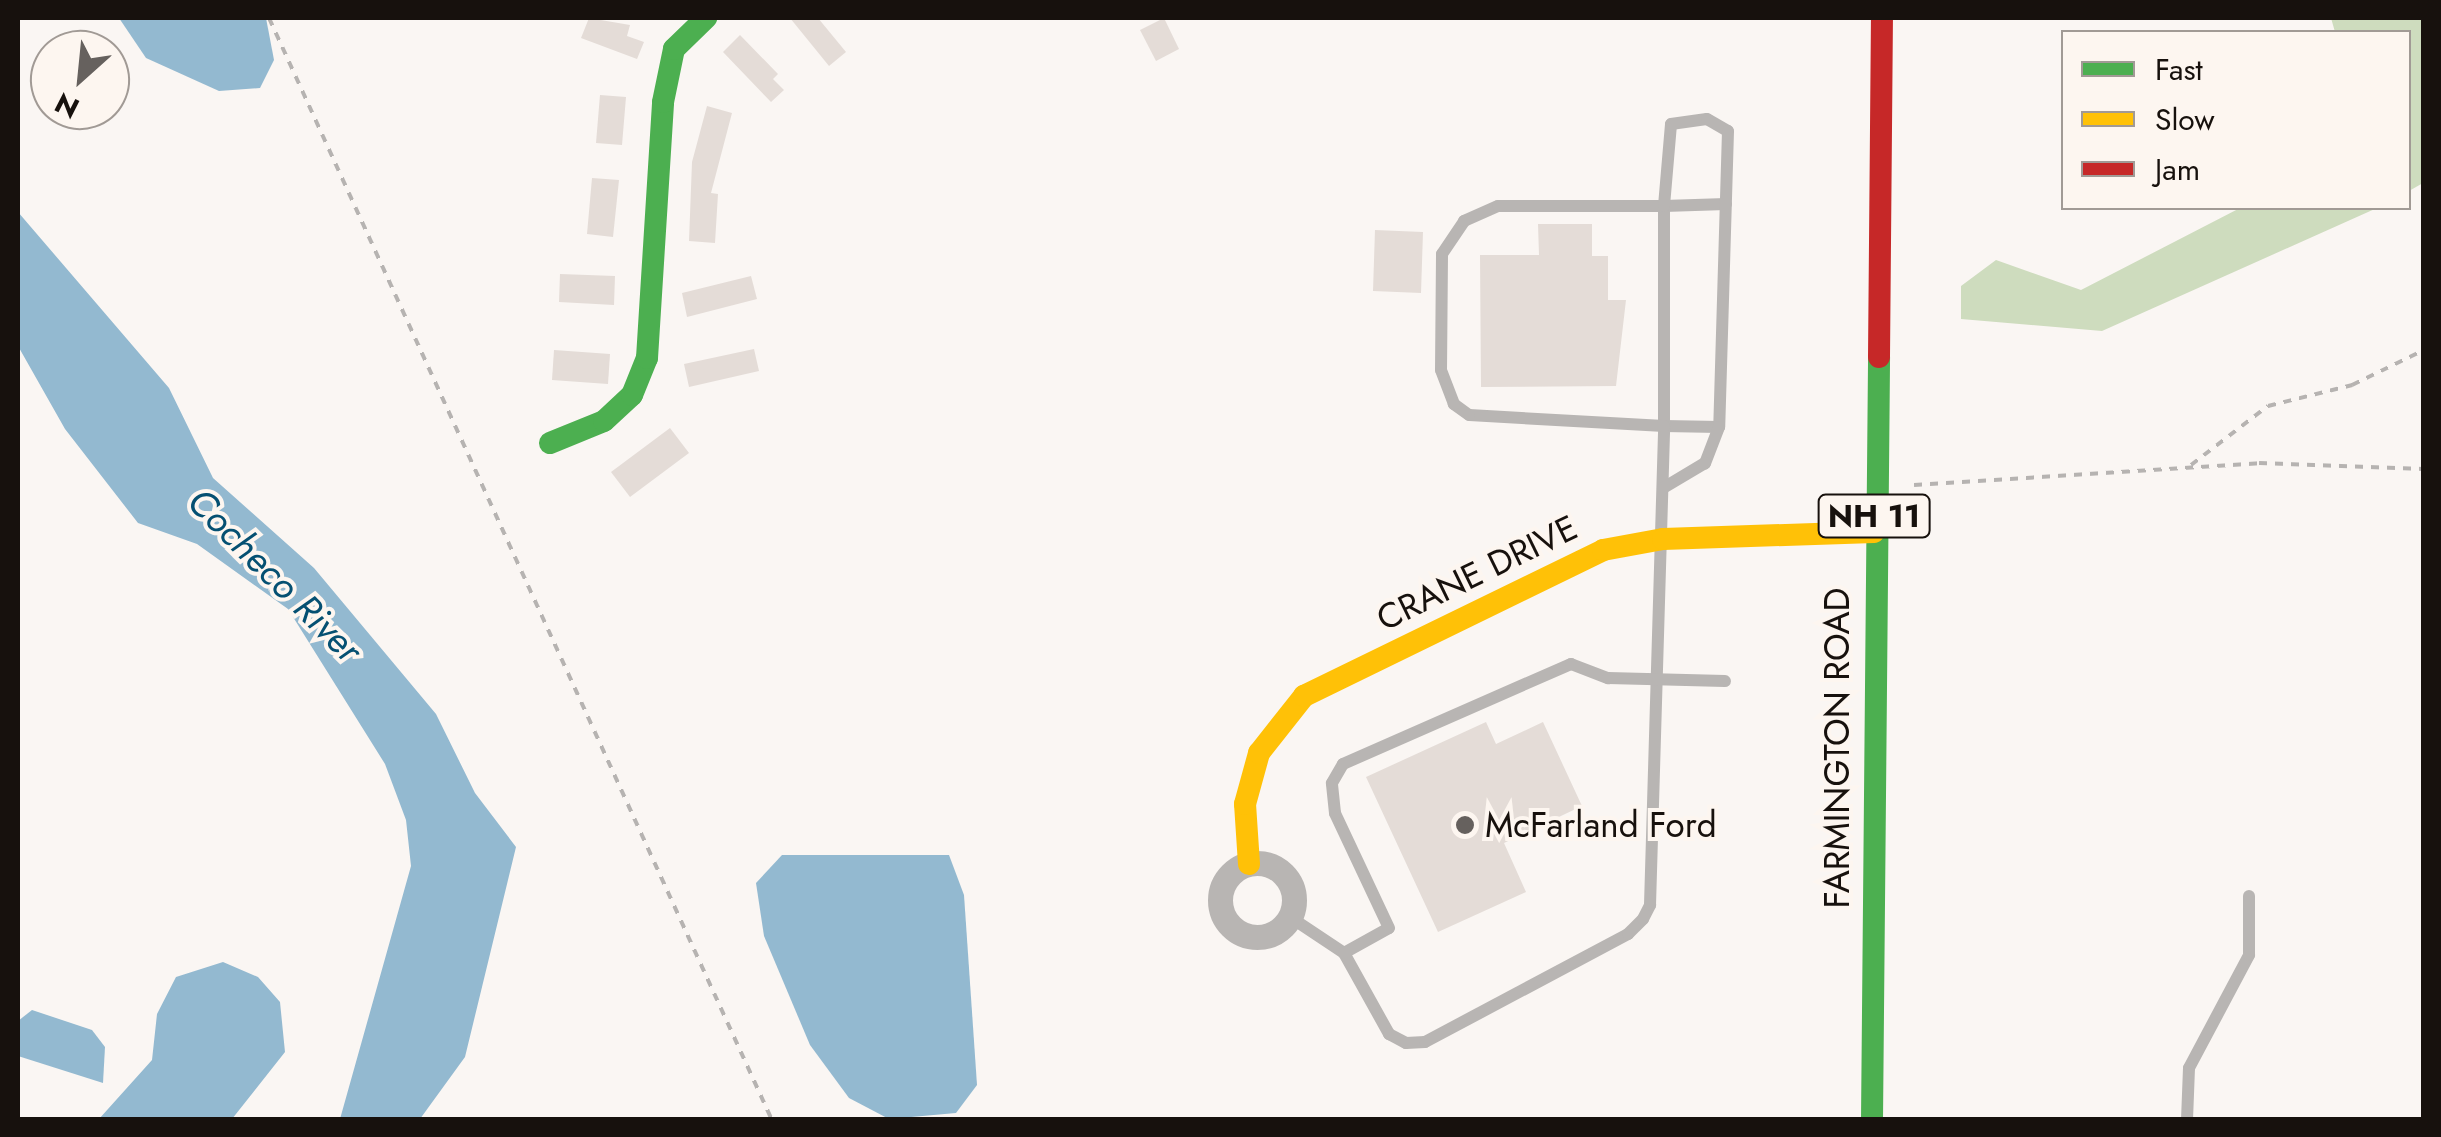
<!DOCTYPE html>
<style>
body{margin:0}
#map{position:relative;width:2441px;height:1137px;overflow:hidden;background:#faf6f3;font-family:Jost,sans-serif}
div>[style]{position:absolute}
.forest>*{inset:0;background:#cedcbe}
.water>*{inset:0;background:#93b9d0}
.building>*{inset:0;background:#e4dcd7}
.path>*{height:4px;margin-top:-2px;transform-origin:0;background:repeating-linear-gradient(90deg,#b6b3b1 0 8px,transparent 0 16px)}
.lane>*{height:12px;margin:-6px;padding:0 6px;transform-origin:6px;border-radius:6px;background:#b8b5b3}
.street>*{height:25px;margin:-12.5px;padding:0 12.5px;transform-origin:12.5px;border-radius:12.5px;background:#b8b5b3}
.street>.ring{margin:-12.5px;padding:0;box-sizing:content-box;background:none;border:25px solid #b8b5b3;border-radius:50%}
.fast>*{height:22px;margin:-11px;padding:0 11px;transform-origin:11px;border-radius:11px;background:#4caf50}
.slow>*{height:22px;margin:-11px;padding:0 11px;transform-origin:11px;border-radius:11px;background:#ffc107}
.jam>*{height:22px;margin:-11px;padding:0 11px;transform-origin:11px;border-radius:11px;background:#c62828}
.dots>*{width:28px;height:28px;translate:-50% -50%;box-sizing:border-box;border:5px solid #fdf6f0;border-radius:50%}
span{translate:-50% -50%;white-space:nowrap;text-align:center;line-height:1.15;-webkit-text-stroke:8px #fdf6f0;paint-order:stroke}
.shield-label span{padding:2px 8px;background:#fdf6f0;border:2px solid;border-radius:8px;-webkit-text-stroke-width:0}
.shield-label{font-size:32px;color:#17110d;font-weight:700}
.street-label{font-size:35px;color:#17110d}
.poi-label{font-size:35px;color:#17110d}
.left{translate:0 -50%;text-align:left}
.water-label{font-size:38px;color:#055072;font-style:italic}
.frame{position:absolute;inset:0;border:20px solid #17110d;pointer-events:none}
.legend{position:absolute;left:2061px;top:30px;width:350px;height:180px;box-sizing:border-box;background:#fdf6f0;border:2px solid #a19a95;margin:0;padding:12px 18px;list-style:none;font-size:30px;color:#17110d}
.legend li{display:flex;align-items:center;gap:20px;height:50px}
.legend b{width:50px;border:2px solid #a19a95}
.north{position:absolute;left:30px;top:30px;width:100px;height:100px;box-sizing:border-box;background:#fdf6f0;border:2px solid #a19a95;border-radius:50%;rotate:207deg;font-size:28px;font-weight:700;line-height:40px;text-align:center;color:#17110d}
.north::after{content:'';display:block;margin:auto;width:35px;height:45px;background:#66615e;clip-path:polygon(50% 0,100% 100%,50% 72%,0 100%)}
</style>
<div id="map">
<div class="forest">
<div style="clip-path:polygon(2331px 18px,2423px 18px,2423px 183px,2409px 191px,2408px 32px,2335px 32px)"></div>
<div style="clip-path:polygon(2240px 208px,2377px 208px,2102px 331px,1961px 319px,1961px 286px,1996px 260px,2081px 290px)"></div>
</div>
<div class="water">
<div style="clip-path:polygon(119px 18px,266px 18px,274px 60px,260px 88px,219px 91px,146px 58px)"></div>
<div style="clip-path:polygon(18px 212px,169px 388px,213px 478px,314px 568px,436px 714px,475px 793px,516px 847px,465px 1057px,420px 1119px,340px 1119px,411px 866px,406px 820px,385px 764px,288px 609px,197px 544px,138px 523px,65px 429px,18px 346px)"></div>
<div style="clip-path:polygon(782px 855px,949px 855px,964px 895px,977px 1085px,956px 1113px,889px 1119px,849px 1098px,810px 1045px,764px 936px,756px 883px)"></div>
<div style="clip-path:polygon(223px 962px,258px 977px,280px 1002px,285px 1052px,232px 1119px,99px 1119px,152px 1060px,157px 1014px,176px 977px)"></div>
<div style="clip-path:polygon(32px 1010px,92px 1030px,105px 1047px,103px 1083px,18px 1056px,18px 1021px)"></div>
</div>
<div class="building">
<div style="clip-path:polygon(589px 18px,630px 25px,627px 36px,644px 42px,637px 59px,581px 38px)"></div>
<div style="clip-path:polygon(790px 18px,818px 18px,846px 52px,829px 66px)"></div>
<div style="clip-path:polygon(1164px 18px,1179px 49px,1156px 61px,1140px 30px)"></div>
<div style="clip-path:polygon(740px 35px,778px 74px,773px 79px,784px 90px,771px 102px,723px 52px)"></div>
<div style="clip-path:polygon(600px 95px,626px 97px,622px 145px,596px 143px)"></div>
<div style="clip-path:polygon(707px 106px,732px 113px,711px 193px,718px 194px,715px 243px,689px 241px,692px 162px)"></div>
<div style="clip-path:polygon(592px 178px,619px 180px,613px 237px,587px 234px)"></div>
<div style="clip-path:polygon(1538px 224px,1592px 224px,1592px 256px,1608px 256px,1608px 300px,1626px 300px,1616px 386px,1481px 387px,1480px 255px,1539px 255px)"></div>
<div style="clip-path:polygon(1375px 230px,1423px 232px,1421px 293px,1373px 291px)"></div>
<div style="clip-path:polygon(560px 274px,615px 276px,614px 305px,559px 302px)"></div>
<div style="clip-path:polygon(751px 276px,757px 299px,687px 317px,682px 293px)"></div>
<div style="clip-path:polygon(754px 349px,759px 371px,689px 387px,684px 364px)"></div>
<div style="clip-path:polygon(554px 350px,610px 354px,608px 384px,552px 380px)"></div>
<div style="clip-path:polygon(670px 428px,689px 453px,630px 497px,611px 472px)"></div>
<div style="clip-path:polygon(1486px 722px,1496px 744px,1543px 722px,1582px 806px,1504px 843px,1526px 892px,1438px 932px,1366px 777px)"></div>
</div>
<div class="path">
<div style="left:269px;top:18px;width:1211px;rotate:65.47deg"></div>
<div style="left:2191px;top:465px;width:97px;rotate:-37.5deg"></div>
<div style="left:2268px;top:406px;width:87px;rotate:-14deg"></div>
<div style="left:2352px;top:385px;width:80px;rotate:-25.9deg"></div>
<div style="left:1914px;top:485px;width:346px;rotate:-3.6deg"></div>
<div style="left:2259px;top:463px;width:165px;rotate:2.1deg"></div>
</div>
<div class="lane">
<div style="left:1719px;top:427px;width:55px;rotate:-179deg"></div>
<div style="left:1664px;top:426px;width:220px;rotate:-90deg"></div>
<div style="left:1664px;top:206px;width:62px;rotate:-1.8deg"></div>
<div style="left:1290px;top:917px;width:65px;rotate:33.7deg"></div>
<div style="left:1344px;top:953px;width:93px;rotate:60.9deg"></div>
<div style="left:1389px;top:1034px;width:19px;rotate:28deg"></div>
<div style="left:1406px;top:1043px;width:19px;rotate:-3deg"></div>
<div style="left:1425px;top:1042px;width:230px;rotate:-28deg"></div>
<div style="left:1628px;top:934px;width:21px;rotate:-45deg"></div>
<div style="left:1643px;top:919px;width:16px;rotate:-63deg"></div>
<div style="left:1650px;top:905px;width:479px;rotate:-88.3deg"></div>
<div style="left:1664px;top:426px;width:195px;rotate:-176.8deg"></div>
<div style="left:1469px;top:415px;width:19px;rotate:-144deg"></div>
<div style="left:1454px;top:404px;width:36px;rotate:-111deg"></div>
<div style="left:1441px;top:370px;width:116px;rotate:-89.5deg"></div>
<div style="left:1442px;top:254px;width:40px;rotate:-56deg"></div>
<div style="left:1464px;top:221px;width:37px;rotate:-24deg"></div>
<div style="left:1498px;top:206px;width:166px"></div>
<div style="left:1664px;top:206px;width:82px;rotate:-85.1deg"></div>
<div style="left:1671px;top:124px;width:36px;rotate:-8deg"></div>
<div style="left:1707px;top:119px;width:24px;rotate:30deg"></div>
<div style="left:1728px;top:131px;width:296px;rotate:91.7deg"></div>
<div style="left:1719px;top:427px;width:39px;rotate:111deg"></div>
<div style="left:1705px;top:463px;width:49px;rotate:149.2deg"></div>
<div style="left:1344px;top:953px;width:51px;rotate:-29.1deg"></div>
<div style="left:1389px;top:928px;width:127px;rotate:-115.2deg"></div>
<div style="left:1335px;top:813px;width:30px;rotate:-96deg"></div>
<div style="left:1332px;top:783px;width:22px;rotate:-60deg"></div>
<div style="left:1343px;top:764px;width:249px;rotate:-23.7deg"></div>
<div style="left:1571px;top:664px;width:40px;rotate:21deg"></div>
<div style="left:1608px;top:678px;width:117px;rotate:1.5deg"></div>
<div style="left:2187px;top:1120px;width:52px;rotate:-87.8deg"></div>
<div style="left:2189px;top:1068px;width:128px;rotate:-62deg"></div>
<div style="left:2249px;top:955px;width:59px;rotate:-90deg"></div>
</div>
<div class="street">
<div class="ring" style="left:1220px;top:863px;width:49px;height:49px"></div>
</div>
<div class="fast">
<div style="left:550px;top:443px;width:58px;rotate:-22.2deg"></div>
<div style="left:604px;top:421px;width:38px;rotate:-43deg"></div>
<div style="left:632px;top:395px;width:40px;rotate:-68deg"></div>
<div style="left:647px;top:358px;width:256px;rotate:-86.4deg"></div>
<div style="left:663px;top:102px;width:54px;rotate:-78.3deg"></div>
<div style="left:674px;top:49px;width:45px;rotate:-44.1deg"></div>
<div style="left:1872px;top:1120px;width:763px;rotate:-89.47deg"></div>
</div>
<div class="slow">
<div style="left:1249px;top:864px;width:60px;rotate:-93.8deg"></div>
<div style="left:1245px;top:804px;width:53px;rotate:-74.6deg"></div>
<div style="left:1259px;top:753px;width:73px;rotate:-51.7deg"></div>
<div style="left:1304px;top:696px;width:333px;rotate:-26deg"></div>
<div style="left:1603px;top:550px;width:61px;rotate:-10.4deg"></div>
<div style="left:1663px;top:539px;width:211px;rotate:-1.9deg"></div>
</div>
<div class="jam">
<div style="left:1879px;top:357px;width:339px;rotate:-89.5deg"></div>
</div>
<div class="dots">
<div style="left:1465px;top:825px;background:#66615e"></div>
</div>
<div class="shield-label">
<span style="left:1874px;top:516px">NH 11</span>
</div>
<div class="street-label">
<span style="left:1477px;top:573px;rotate:-26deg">CRANE DRIVE</span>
<span style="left:1837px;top:748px;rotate:-90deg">FARMINGTON ROAD</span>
</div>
<div class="poi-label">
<span class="left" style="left:1485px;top:825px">McFarland Ford</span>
</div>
<div class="water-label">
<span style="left:275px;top:575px;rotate:45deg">Cocheco River</span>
</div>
<div class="frame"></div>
<ul class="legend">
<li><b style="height:12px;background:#4caf50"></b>Fast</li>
<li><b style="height:12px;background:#ffc107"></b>Slow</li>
<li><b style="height:12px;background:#c62828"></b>Jam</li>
</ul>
<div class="north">N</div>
</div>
